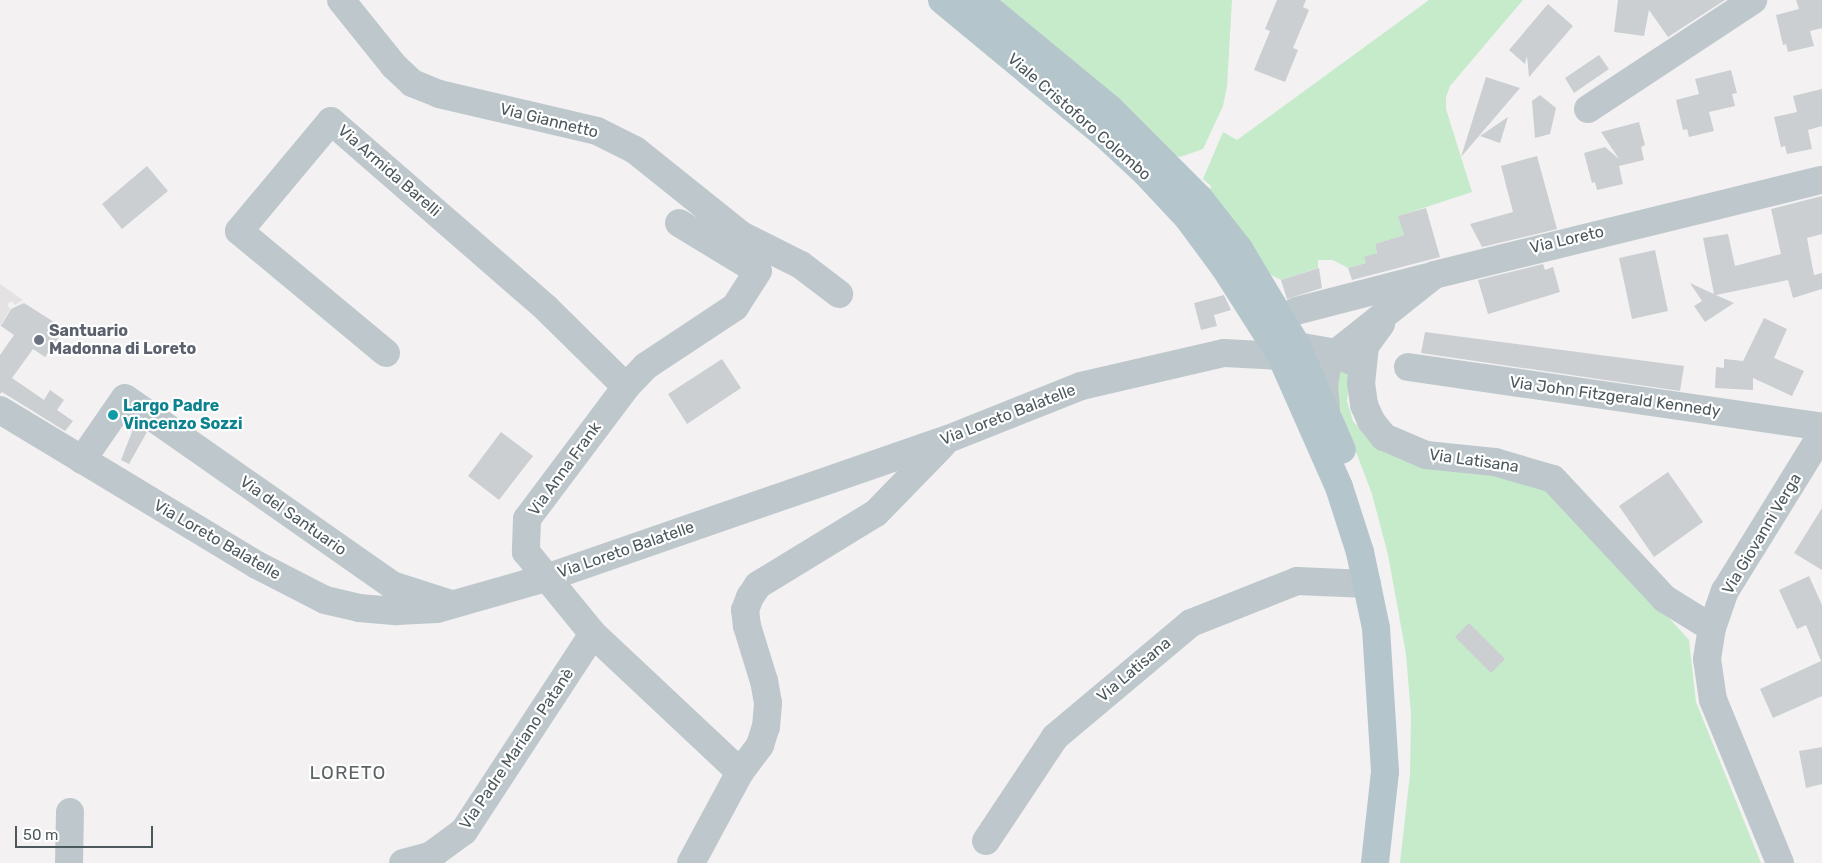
<!DOCTYPE html>
<meta charset="utf-8">
<style>
body{margin:0}
#map{position:relative;width:1822px;height:863px;overflow:hidden;background:#f3f1f2;font-family:Rubik,sans-serif}
div>[style]{position:absolute}
.education>*{inset:0;background:#e4e2e3}
.green>*{inset:0;background:#c6ebcb}
.building>*{inset:0;background:#cbcfd2}
.minor>*{height:28px;margin:-14px;padding:0 14px;transform-origin:14px;border-radius:14px;background:#bec8cc}
.major>*{height:28px;margin:-14px;padding:0 14px;transform-origin:14px;border-radius:14px;background:#b4c6cc}
.dots>*{width:14px;height:14px;translate:-50% -50%;box-sizing:border-box;border:2px solid #fff;border-radius:50%}
span{translate:-50% -50%;white-space:nowrap;text-align:center;line-height:1.15;-webkit-text-stroke:4.5px #fff;paint-order:stroke}
.street-label{font-size:16px;color:#4b585c}
.worship-label{font-size:16px;color:#5b616d;font-weight:700}
.left{translate:0 -50%;text-align:left}
.culture-label{font-size:16px;color:#0d838f;font-weight:700}
.quarter-label{font-size:19px;color:#5e6365;letter-spacing:1px}
.scale{position:absolute;left:15px;top:826px;width:138px;height:22px;box-sizing:border-box;border:2px solid #4b585c;border-top:0;padding-left:6px;font-size:15px;line-height:18px;white-space:nowrap;color:#4b585c;-webkit-text-stroke:4px #fff;paint-order:stroke}
</style>
<div id="map">
<div class="education">
<div style="clip-path:polygon(0 284px,23px 300px,15px 305px,12px 301px,7px 304px,10px 309px,0 327px)"></div>
</div>
<div class="green">
<div style="clip-path:polygon(1000px 0,1232px 0,1227px 86px,1223px 106px,1203px 149px,1180px 157px,1172px 154px)"></div>
<div style="clip-path:polygon(1429px 0,1523px 0,1450px 86px,1446px 97px,1446px 109px,1472px 192px,1399px 216px,1404px 235px,1375px 244px,1377px 253px,1366px 263px,1348px 268px,1333px 260px,1318px 260px,1318px 268px,1281px 280px,1266px 272px,1209px 195px,1211px 186px,1203px 179px,1223px 132px,1237px 140px)"></div>
<div style="clip-path:polygon(1340px 367px,1351px 372px,1347px 401px,1353px 421px,1366px 436px,1535px 480px,1566px 504px,1689px 640px,1696px 702px,1761px 863px,1400px 863px,1410px 774px,1411px 715px,1406px 654px,1388px 555px,1372px 494px,1339px 407px,1336px 394px)"></div>
</div>
<div class="building">
<div style="clip-path:polygon(1277px 0,1306px 0,1303px 7px,1309px 10px,1293px 48px,1298px 50px,1285px 82px,1254px 70px,1270px 31px,1265px 29px)"></div>
<div style="clip-path:polygon(1618px 0,1725px 0,1668px 37px,1649px 10px,1644px 36px,1614px 32px)"></div>
<div style="clip-path:polygon(1796px 0,1822px 0,1822px 28px,1810px 31px,1814px 46px,1788px 52px,1786px 44px,1783px 45px,1776px 15px,1799px 9px)"></div>
<div style="clip-path:polygon(1548px 4px,1573px 26px,1529px 77px,1527px 56px,1525px 64px,1509px 50px)"></div>
<div style="clip-path:polygon(1599px 55px,1609px 69px,1574px 93px,1565px 78px)"></div>
<div style="clip-path:polygon(1731px 70px,1737px 93px,1732px 94px,1735px 106px,1709px 112px,1714px 131px,1689px 137px,1687px 129px,1683px 130px,1676px 100px,1699px 94px,1695px 79px)"></div>
<div style="clip-path:polygon(1486px 77px,1520px 88px,1461px 157px)"></div>
<div style="clip-path:polygon(1822px 89px,1822px 126px,1808px 130px,1812px 149px,1787px 154px,1785px 146px,1781px 147px,1774px 117px,1797px 112px,1793px 96px)"></div>
<div style="clip-path:polygon(1540px 95px,1556px 108px,1550px 134px,1535px 138px,1532px 101px)"></div>
<div style="clip-path:polygon(1508px 117px,1500px 143px,1480px 136px)"></div>
<div style="clip-path:polygon(1639px 122px,1645px 145px,1641px 147px,1644px 160px,1619px 166px,1623px 184px,1597px 190px,1595px 182px,1592px 183px,1584px 153px,1605px 147px,1619px 159px,1601px 132px)"></div>
<div style="clip-path:polygon(1537px 156px,1557px 229px,1482px 247px,1470px 224px,1513px 212px,1501px 166px)"></div>
<div style="clip-path:polygon(147px 166px,168px 191px,122px 229px,102px 204px)"></div>
<div style="clip-path:polygon(1822px 196px,1822px 234px,1807px 238px,1814px 275px,1822px 273px,1822px 289px,1793px 298px,1788px 280px,1716px 295px,1734px 303px,1705px 322px,1694px 306px,1702px 301px,1690px 283px,1714px 294px,1703px 238px,1728px 234px,1735px 266px,1781px 254px,1771px 209px)"></div>
<div style="clip-path:polygon(1426px 208px,1440px 257px,1352px 280px,1348px 268px,1366px 263px,1364px 257px,1377px 253px,1375px 244px,1404px 235px,1398px 216px)"></div>
<div style="clip-path:polygon(1655px 250px,1668px 311px,1632px 319px,1619px 258px)"></div>
<div style="clip-path:polygon(1543px 264px,1545px 270px,1553px 267px,1560px 292px,1488px 314px,1478px 280px)"></div>
<div style="clip-path:polygon(1319px 268px,1322px 288px,1287px 299px,1281px 280px)"></div>
<div style="clip-path:polygon(1224px 295px,1231px 310px,1214px 315px,1217px 326px,1201px 330px,1194px 303px)"></div>
<div style="clip-path:polygon(24px 303px,65px 329px,45px 357px,33px 349px,12px 378px,44px 400px,50px 390px,64px 400px,57px 410px,73px 421px,65px 431px,2px 392px,0 394px,0 355px,14px 335px,1px 326px,11px 309px)"></div>
<div style="clip-path:polygon(1764px 318px,1787px 329px,1774px 358px,1804px 371px,1792px 396px,1753px 378px,1753px 390px,1715px 388px,1716px 367px,1724px 368px,1724px 359px,1743px 361px)"></div>
<div style="clip-path:polygon(1425px 332px,1684px 366px,1680px 391px,1421px 353px)"></div>
<div style="clip-path:polygon(722px 359px,741px 388px,687px 424px,668px 394px)"></div>
<div style="clip-path:polygon(135px 424px,147px 432px,129px 464px,121px 460px)"></div>
<div style="clip-path:polygon(501px 432px,533px 456px,499px 500px,468px 476px)"></div>
<div style="clip-path:polygon(1668px 472px,1703px 522px,1654px 557px,1619px 506px)"></div>
<div style="clip-path:polygon(1822px 508px,1822px 570px,1794px 553px)"></div>
<div style="clip-path:polygon(1809px 576px,1822px 605px,1822px 696px,1773px 718px,1760px 689px,1821px 661px,1806px 625px,1797px 629px,1779px 590px)"></div>
<div style="clip-path:polygon(1469px 623px,1505px 659px,1491px 673px,1455px 637px)"></div>
<div style="clip-path:polygon(1822px 747px,1822px 784px,1806px 788px,1799px 751px)"></div>
</div>
<div class="minor">
<div style="left:341px;top:0;width:85px;rotate:51.2deg"></div>
<div style="left:394px;top:66px;width:25px;rotate:43deg"></div>
<div style="left:412px;top:83px;width:29px;rotate:22deg"></div>
<div style="left:439px;top:94px;width:162px;rotate:13.2deg"></div>
<div style="left:597px;top:131px;width:42px;rotate:26.6deg"></div>
<div style="left:635px;top:150px;width:136px;rotate:38.7deg"></div>
<div style="left:741px;top:235px;width:67px;rotate:26.6deg"></div>
<div style="left:801px;top:265px;width:48px;rotate:37.3deg"></div>
<div style="left:1588px;top:109px;width:198px;rotate:-33.4deg"></div>
<div style="left:679px;top:223px;width:92px;rotate:31.3deg"></div>
<div style="left:758px;top:271px;width:43px;rotate:122.6deg"></div>
<div style="left:735px;top:307px;width:107px;rotate:146.5deg"></div>
<div style="left:646px;top:366px;width:29px;rotate:134deg"></div>
<div style="left:626px;top:387px;width:165px;rotate:126.9deg"></div>
<div style="left:527px;top:519px;width:33px;rotate:92deg"></div>
<div style="left:526px;top:552px;width:106px;rotate:50.7deg"></div>
<div style="left:593px;top:634px;width:202px;rotate:43.2deg"></div>
<div style="left:1296px;top:311px;width:135px;rotate:-14.5deg"></div>
<div style="left:1381px;top:324px;width:27px;rotate:126deg"></div>
<div style="left:1365px;top:346px;width:37px;rotate:96deg"></div>
<div style="left:1361px;top:383px;width:22px;rotate:82deg"></div>
<div style="left:1364px;top:405px;width:17px;rotate:66deg"></div>
<div style="left:1371px;top:421px;width:21px;rotate:51deg"></div>
<div style="left:1384px;top:437px;width:46px;rotate:23.2deg"></div>
<div style="left:1426px;top:455px;width:69px;rotate:5.8deg"></div>
<div style="left:1495px;top:462px;width:60px;rotate:16.3deg"></div>
<div style="left:1553px;top:479px;width:164px;rotate:47deg"></div>
<div style="left:1665px;top:599px;width:55px;rotate:31.7deg"></div>
<div style="left:386px;top:353px;width:191px;rotate:-140.3deg"></div>
<div style="left:239px;top:231px;width:143px;rotate:-50.1deg"></div>
<div style="left:331px;top:121px;width:285px;rotate:41deg"></div>
<div style="left:546px;top:308px;width:112px;rotate:44.6deg"></div>
<div style="left:1408px;top:367px;width:418px;rotate:8.2deg"></div>
<div style="left:1326px;top:408px;width:23px;rotate:-95deg"></div>
<div style="left:1324px;top:385px;width:23px;rotate:-80deg"></div>
<div style="left:1328px;top:362px;width:12px;rotate:-48deg"></div>
<div style="left:1336px;top:353px;width:17px;rotate:28deg"></div>
<div style="left:0;top:410px;width:300px;rotate:31.1deg"></div>
<div style="left:257px;top:565px;width:76px;rotate:27.2deg"></div>
<div style="left:325px;top:600px;width:35px;rotate:13deg"></div>
<div style="left:359px;top:608px;width:38px;rotate:5deg"></div>
<div style="left:397px;top:611px;width:40px;rotate:-2.9deg"></div>
<div style="left:437px;top:609px;width:113px;rotate:-15.9deg"></div>
<div style="left:546px;top:578px;width:425px;rotate:-19.1deg"></div>
<div style="left:948px;top:439px;width:143px;rotate:-21.7deg"></div>
<div style="left:1081px;top:386px;width:147px;rotate:-13deg"></div>
<div style="left:1224px;top:353px;width:57px;rotate:3deg"></div>
<div style="left:1281px;top:356px;width:19px;rotate:-32deg"></div>
<div style="left:1297px;top:346px;width:40px;rotate:10deg"></div>
<div style="left:1336px;top:353px;width:125px;rotate:-38.5deg"></div>
<div style="left:1434px;top:275px;width:399px;rotate:-13.8deg"></div>
<div style="left:82px;top:460px;width:75px;rotate:-55.3deg"></div>
<div style="left:125px;top:398px;width:326px;rotate:35deg"></div>
<div style="left:392px;top:585px;width:59px;rotate:17.8deg"></div>
<div style="left:986px;top:841px;width:125px;rotate:-56.4deg"></div>
<div style="left:1055px;top:737px;width:177px;rotate:-40deg"></div>
<div style="left:1191px;top:623px;width:114px;rotate:-21.6deg"></div>
<div style="left:1297px;top:581px;width:70px;rotate:2.5deg"></div>
<div style="left:69px;top:863px;width:51px;rotate:-88.9deg"></div>
<div style="left:403px;top:863px;width:28px;rotate:-15deg"></div>
<div style="left:430px;top:856px;width:42px;rotate:-36.3deg"></div>
<div style="left:464px;top:831px;width:235px;rotate:-56.8deg"></div>
<div style="left:691px;top:863px;width:103px;rotate:-61.7deg"></div>
<div style="left:740px;top:772px;width:34px;rotate:-53deg"></div>
<div style="left:760px;top:745px;width:19px;rotate:-72deg"></div>
<div style="left:766px;top:727px;width:24px;rotate:-85deg"></div>
<div style="left:768px;top:703px;width:22px;rotate:-100deg"></div>
<div style="left:764px;top:681px;width:58px;rotate:-107.2deg"></div>
<div style="left:747px;top:626px;width:16px;rotate:-97deg"></div>
<div style="left:745px;top:610px;width:14px;rotate:-69deg"></div>
<div style="left:750px;top:597px;width:14px;rotate:-56deg"></div>
<div style="left:758px;top:585px;width:138px;rotate:-31.4deg"></div>
<div style="left:876px;top:513px;width:96px;rotate:-45.8deg"></div>
<div style="left:1780px;top:863px;width:176px;rotate:-112.3deg"></div>
<div style="left:1713px;top:700px;width:41px;rotate:-98.3deg"></div>
<div style="left:1707px;top:659px;width:31px;rotate:-81deg"></div>
<div style="left:1712px;top:628px;width:39px;rotate:-71deg"></div>
<div style="left:1725px;top:591px;width:185px;rotate:-58.3deg"></div>
</div>
<div class="major">
<div style="left:942px;top:0;width:209px;rotate:39.6deg"></div>
<div style="left:1103px;top:133px;width:57px;rotate:42.9deg"></div>
<div style="left:1145px;top:172px;width:63px;rotate:46.9deg"></div>
<div style="left:1188px;top:218px;width:62px;rotate:53.5deg"></div>
<div style="left:1225px;top:268px;width:104px;rotate:57.5deg"></div>
<div style="left:1281px;top:356px;width:143px;rotate:66.1deg"></div>
<div style="left:1339px;top:487px;width:68px;rotate:72.1deg"></div>
<div style="left:1360px;top:552px;width:78px;rotate:78.1deg"></div>
<div style="left:1376px;top:628px;width:144px;rotate:86.4deg"></div>
<div style="left:1385px;top:772px;width:92px;rotate:96.3deg"></div>
<div style="left:978px;top:0;width:171px;rotate:39.5deg"></div>
<div style="left:1110px;top:109px;width:126px;rotate:45deg"></div>
<div style="left:1199px;top:198px;width:65px;rotate:51.9deg"></div>
<div style="left:1239px;top:249px;width:113px;rotate:59.1deg"></div>
<div style="left:1297px;top:346px;width:113px;rotate:66.6deg"></div>
</div>
<div class="dots">
<div style="left:39px;top:340px;background:#6b7280"></div>
<div style="left:113px;top:415px;background:#0f9aa8"></div>
</div>
<div class="street-label">
<span style="left:1079px;top:117px;rotate:41deg">Viale Cristoforo Colombo</span>
<span style="left:549px;top:121px;rotate:14deg">Via Giannetto</span>
<span style="left:389px;top:171px;rotate:41deg">Via Armida Barelli</span>
<span style="left:1567px;top:240px;rotate:-13deg">Via Loreto</span>
<span style="left:1615px;top:397px;rotate:8deg">Via John Fitzgerald Kennedy</span>
<span style="left:1008px;top:415px;rotate:-21deg">Via Loreto Balatelle</span>
<span style="left:1474px;top:461px;rotate:8deg">Via Latisana</span>
<span style="left:565px;top:469px;rotate:-54deg">Via Anna Frank</span>
<span style="left:293px;top:516px;rotate:35deg">Via del Santuario</span>
<span style="left:1762px;top:534px;rotate:-59deg">Via Giovanni Verga</span>
<span style="left:217px;top:540px;rotate:30deg">Via Loreto Balatelle</span>
<span style="left:626px;top:550px;rotate:-19deg">Via Loreto Balatelle</span>
<span style="left:1134px;top:670px;rotate:-40deg">Via Latisana</span>
<span style="left:517px;top:749px;rotate:-56deg">Via Padre Mariano Patanè</span>
</div>
<div class="worship-label">
<span class="left" style="left:49px;top:340px">Santuario<br>Madonna di Loreto</span>
</div>
<div class="culture-label">
<span class="left" style="left:123px;top:415px">Largo Padre<br>Vincenzo Sozzi</span>
</div>
<div class="quarter-label">
<span style="left:348px;top:773px">LORETO</span>
</div>
<div class="scale">50 m</div>
</div>
